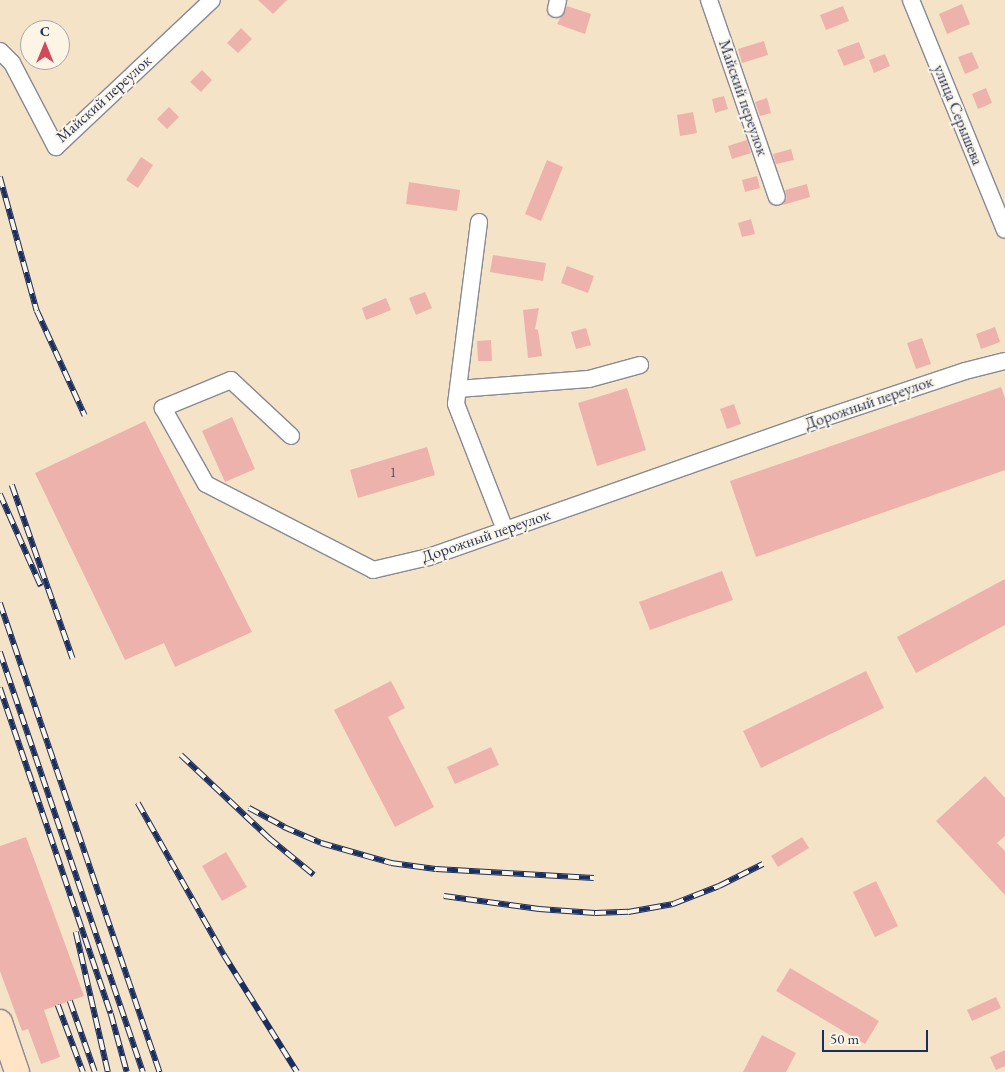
<!DOCTYPE html>
<meta charset="utf-8">
<style>
body{margin:0}
#map{position:relative;width:1005px;height:1072px;overflow:hidden;background:#f5e3c8;font-family:"EB Garamond",serif}
div>[style]{position:absolute}
.building>*{inset:0;background:#eeb2ad}
.roads{filter:drop-shadow(1px 0 #888993) drop-shadow(-1px 0 #888993) drop-shadow(0 1px #888993) drop-shadow(0 -1px #888993)}
.street>*{height:16px;margin:-8px;padding:0 8px;transform-origin:8px;border-radius:8px;background:#fff}
.secondary>*{height:24px;margin:-12px;padding:0 12px;transform-origin:12px;border-radius:12px;background:#ffe4c6}
.rail>*{height:5.5px;margin-top:-2.75px;transform-origin:0;background:repeating-linear-gradient(90deg,#fcf5e5 0 11px,#1b2f5e 0 22px);box-sizing:border-box;border-block:1px solid #1b2f5e}
span{translate:-50% -50%;white-space:nowrap;text-align:center;line-height:1.15;-webkit-text-stroke:4px #fcf5e5;paint-order:stroke}
.number-label{font-size:14px;color:#505072}
.number-label span{-webkit-text-stroke-width:0}
.street-label{font-size:16px;color:#1b2f5e}
.north{position:absolute;left:20px;top:20px;width:50px;height:50px;box-sizing:border-box;background:#fcf5e5;border:1px solid #a2a6af;border-radius:50%;rotate:0deg;font-size:14px;font-weight:700;line-height:20px;text-align:center;color:#1b2f5e}
.north::after{content:'';display:block;margin:auto;width:18px;height:22px;background:#d1495b;clip-path:polygon(50% 0,100% 100%,50% 72%,0 100%)}
.scale{position:absolute;left:822px;top:1030px;width:106px;height:22px;box-sizing:border-box;border:2px solid #1b2f5e;border-top:0;padding-left:6px;font-size:15px;line-height:18px;white-space:nowrap;color:#1b2f5e;-webkit-text-stroke:4px #fcf5e5;paint-order:stroke}
</style>
<div id="map">
<div class="building">
<div style="clip-path:polygon(258px 0,287px 0,273px 14px)"></div>
<div style="clip-path:polygon(962px 4px,970px 24px,947px 34px,939px 14px)"></div>
<div style="clip-path:polygon(567px 6px,591px 14px,585px 34px,557px 24px)"></div>
<div style="clip-path:polygon(843px 6px,849px 21px,826px 30px,820px 15px)"></div>
<div style="clip-path:polygon(241px 28px,252px 39px,238px 53px,227px 43px)"></div>
<div style="clip-path:polygon(764px 41px,768px 55px,742px 63px,738px 49px)"></div>
<div style="clip-path:polygon(859px 42px,865px 58px,844px 66px,837px 50px)"></div>
<div style="clip-path:polygon(972px 52px,979px 68px,965px 74px,958px 57px)"></div>
<div style="clip-path:polygon(885px 54px,890px 66px,874px 73px,869px 60px)"></div>
<div style="clip-path:polygon(202px 70px,212px 80px,201px 92px,190px 82px)"></div>
<div style="clip-path:polygon(986px 88px,992px 103px,978px 109px,972px 94px)"></div>
<div style="clip-path:polygon(724px 96px,728px 109px,715px 113px,712px 99px)"></div>
<div style="clip-path:polygon(767px 98px,771px 113px,760px 116px,755px 102px)"></div>
<div style="clip-path:polygon(169px 107px,179px 117px,167px 129px,157px 119px)"></div>
<div style="clip-path:polygon(693px 112px,697px 133px,680px 136px,677px 115px)"></div>
<div style="clip-path:polygon(747px 140px,751px 153px,732px 159px,728px 146px)"></div>
<div style="clip-path:polygon(791px 149px,794px 160px,776px 164px,773px 154px)"></div>
<div style="clip-path:polygon(141px 157px,153px 165px,138px 188px,126px 180px)"></div>
<div style="clip-path:polygon(547px 160px,563px 167px,541px 221px,525px 214px)"></div>
<div style="clip-path:polygon(757px 176px,760px 188px,745px 192px,742px 180px)"></div>
<div style="clip-path:polygon(409px 182px,460px 190px,457px 211px,406px 204px)"></div>
<div style="clip-path:polygon(807px 184px,810px 197px,783px 205px,787px 198px,785px 190px)"></div>
<div style="clip-path:polygon(751px 219px,755px 234px,742px 237px,738px 223px)"></div>
<div style="clip-path:polygon(493px 255px,546px 263px,543px 281px,490px 272px)"></div>
<div style="clip-path:polygon(567px 266px,594px 276px,588px 293px,561px 283px)"></div>
<div style="clip-path:polygon(425px 292px,432px 308px,416px 315px,409px 298px)"></div>
<div style="clip-path:polygon(386px 298px,391px 310px,366px 320px,362px 308px)"></div>
<div style="clip-path:polygon(539px 308px,535px 329px,538px 330px,542px 356px,528px 358px,523px 310px)"></div>
<div style="clip-path:polygon(995px 327px,1000px 342px,981px 349px,976px 334px)"></div>
<div style="clip-path:polygon(586px 328px,591px 345px,576px 349px,571px 332px)"></div>
<div style="clip-path:polygon(922px 338px,931px 364px,916px 369px,907px 343px)"></div>
<div style="clip-path:polygon(491px 340px,492px 361px,478px 361px,477px 341px)"></div>
<div style="clip-path:polygon(1001px 387px,1005px 398px,1005px 470px,756px 557px,730px 481px)"></div>
<div style="clip-path:polygon(627px 388px,646px 450px,597px 466px,578px 403px)"></div>
<div style="clip-path:polygon(734px 404px,741px 424px,727px 429px,720px 409px)"></div>
<div style="clip-path:polygon(232px 417px,255px 469px,225px 482px,202px 431px)"></div>
<div style="clip-path:polygon(145px 421px,252px 632px,175px 667px,164px 643px,125px 660px,35px 473px)"></div>
<div style="clip-path:polygon(427px 447px,435px 475px,358px 498px,350px 470px)"></div>
<div style="clip-path:polygon(722px 571px,733px 600px,650px 630px,639px 602px)"></div>
<div style="clip-path:polygon(1005px 579px,1005px 625px,916px 673px,897px 637px)"></div>
<div style="clip-path:polygon(866px 671px,884px 708px,761px 768px,743px 731px)"></div>
<div style="clip-path:polygon(391px 681px,405px 708px,388px 717px,434px 807px,395px 827px,334px 710px)"></div>
<div style="clip-path:polygon(491px 747px,499px 765px,455px 784px,447px 767px)"></div>
<div style="clip-path:polygon(985px 776px,1005px 798px,1005px 836px,997px 843px,1005px 851px,1005px 895px,936px 821px)"></div>
<div style="clip-path:polygon(26px 837px,84px 996px,44px 1010px,60px 1057px,41px 1064px,28px 1029px,22px 1031px,0 971px,0 846px)"></div>
<div style="clip-path:polygon(802px 837px,809px 848px,778px 867px,771px 856px)"></div>
<div style="clip-path:polygon(226px 852px,247px 887px,222px 901px,202px 866px)"></div>
<div style="clip-path:polygon(876px 881px,898px 926px,875px 937px,853px 892px)"></div>
<div style="clip-path:polygon(790px 968px,879px 1021px,865px 1044px,776px 991px)"></div>
<div style="clip-path:polygon(996px 997px,1001px 1008px,972px 1021px,967px 1010px)"></div>
<div style="clip-path:polygon(762px 1035px,796px 1053px,786px 1072px,743px 1072px)"></div>
<div style="clip-path:polygon(1005px 1050px,1005px 1066px,996px 1070px,990px 1057px)"></div>
</div>
<div class="roads">
<div class="street">
<div style="left:709px;top:0;width:208px;rotate:71deg"></div>
<div style="left:911px;top:0;width:248px;rotate:67.8deg"></div>
<div style="left:556px;top:9px;width:9px;rotate:-77deg"></div>
<div style="left:0;top:51px;width:17px;rotate:45deg"></div>
<div style="left:12px;top:63px;width:95px;rotate:62.4deg"></div>
<div style="left:56px;top:147px;width:214px;rotate:-43.3deg"></div>
<div style="left:479px;top:222px;width:183px;rotate:97.2deg"></div>
<div style="left:456px;top:404px;width:135px;rotate:68.7deg"></div>
<div style="left:458px;top:389px;width:131px;rotate:-4.4deg"></div>
<div style="left:589px;top:379px;width:53px;rotate:-15.4deg"></div>
<div style="left:291px;top:436px;width:82px;rotate:-137deg"></div>
<div style="left:231px;top:380px;width:74px;rotate:157.6deg"></div>
<div style="left:163px;top:408px;width:87px;rotate:60.5deg"></div>
<div style="left:206px;top:484px;width:188px;rotate:27.2deg"></div>
<div style="left:373px;top:570px;width:57px;rotate:-13.1deg"></div>
<div style="left:429px;top:557px;width:406px;rotate:-19.4deg"></div>
<div style="left:812px;top:422px;width:161px;rotate:-18.4deg"></div>
<div style="left:965px;top:371px;width:41px;rotate:-14deg"></div>
</div>
<div class="secondary">
<div style="left:0;top:1022px;width:53px;rotate:71.2deg"></div>
</div>
</div>
<div class="rail">
<div style="left:0;top:177px;width:139px;rotate:74.6deg"></div>
<div style="left:37px;top:311px;width:115px;rotate:65.4deg"></div>
<div style="left:12px;top:485px;width:184px;rotate:70.7deg"></div>
<div style="left:0;top:494px;width:101px;rotate:66deg"></div>
<div style="left:0;top:603px;width:496px;rotate:71.2deg"></div>
<div style="left:0;top:652px;width:444px;rotate:71.2deg"></div>
<div style="left:0;top:688px;width:344px;rotate:71.2deg"></div>
<div style="left:111px;top:1014px;width:60px;rotate:74.6deg"></div>
<div style="left:181px;top:755px;width:121px;rotate:43.3deg"></div>
<div style="left:269px;top:838px;width:58px;rotate:39.4deg"></div>
<div style="left:138px;top:803px;width:175px;rotate:60.5deg"></div>
<div style="left:224px;top:955px;width:138px;rotate:58deg"></div>
<div style="left:249px;top:808px;width:40px;rotate:28deg"></div>
<div style="left:284px;top:827px;width:40px;rotate:23.4deg"></div>
<div style="left:321px;top:843px;width:73px;rotate:15.9deg"></div>
<div style="left:391px;top:863px;width:45px;rotate:7.6deg"></div>
<div style="left:436px;top:869px;width:158px;rotate:3.3deg"></div>
<div style="left:444px;top:896px;width:96px;rotate:7.8deg"></div>
<div style="left:539px;top:909px;width:56px;rotate:4.1deg"></div>
<div style="left:595px;top:913px;width:33px;rotate:-2deg"></div>
<div style="left:628px;top:912px;width:46px;rotate:-10.1deg"></div>
<div style="left:673px;top:904px;width:49px;rotate:-21.4deg"></div>
<div style="left:719px;top:886px;width:49px;rotate:-26.6deg"></div>
<div style="left:76px;top:932px;width:144px;rotate:77.1deg"></div>
<div style="left:70px;top:1001px;width:75px;rotate:70.6deg"></div>
<div style="left:58px;top:1005px;width:72px;rotate:69.5deg"></div>
</div>
<div class="number-label">
<span style="left:393px;top:472px">1</span>
</div>
<div class="street-label">
<span style="left:743px;top:98px;rotate:71deg">Майский переулок</span>
<span style="left:104px;top:99px;rotate:-42deg">Майский переулок</span>
<span style="left:958px;top:115px;rotate:68deg">улица Серышева</span>
<span style="left:869px;top:403px;rotate:-19deg">Дорожный переулок</span>
<span style="left:486px;top:536px;rotate:-19deg">Дорожный переулок</span>
</div>
<div class="north">С</div>
<div class="scale">50 m</div>
</div>
